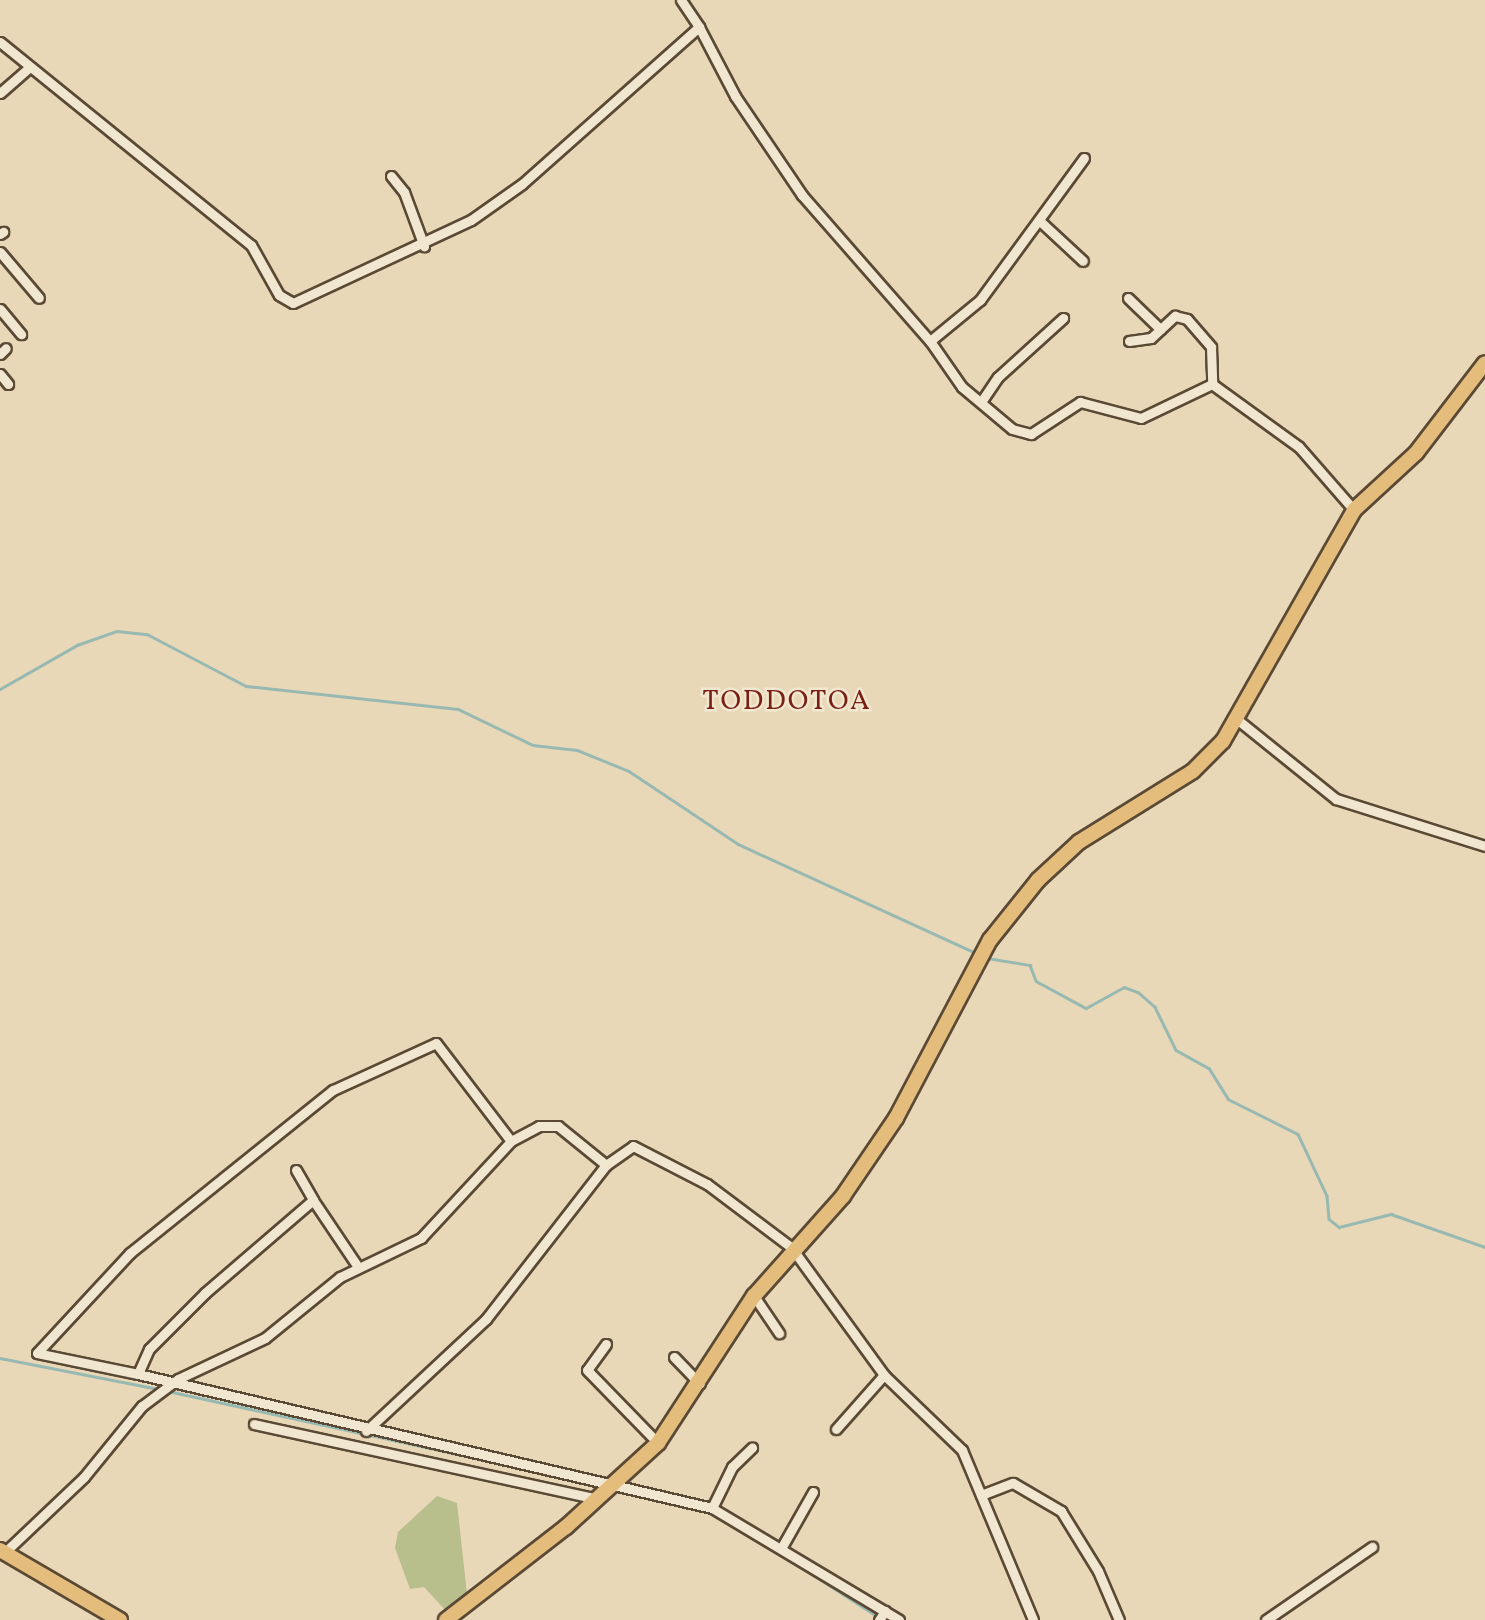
<!DOCTYPE html>
<style>
body{margin:0}
#map{position:relative;width:1485px;height:1620px;overflow:hidden;background:#e9d8b7;font-family:Vollkorn,serif}
div>[style]{position:absolute}
.green>*{inset:0;background:#b9be8d}
.stream>*{height:2.5px;margin:-1.25px;padding:0 1.25px;transform-origin:1.25px;border-radius:1.25px;background:#97b9b2}
.roads{filter:drop-shadow(2px 0 #5a4934) drop-shadow(-2px 0 #5a4934) drop-shadow(0 2px #5a4934) drop-shadow(0 -2px #5a4934)}
.minor>*{height:9px;margin:-4.5px;padding:0 4.5px;transform-origin:4.5px;border-radius:4.5px;background:#f1e6d0}
.primary>*{height:14px;margin:-7px;padding:0 7px;transform-origin:7px;border-radius:7px;background:#e4bc7c}
span{translate:-50% -50%;white-space:nowrap;text-align:center;line-height:1.15;-webkit-text-stroke:5px #f1e6d0;paint-order:stroke}
.quarter-label{font-size:28px;color:#7a1f14;letter-spacing:2px}
</style>
<div id="map">
<div class="green">
<div style="clip-path:polygon(437px 1496px,457px 1503px,467px 1594px,446px 1611px,424px 1587px,410px 1589px,395px 1548px,398px 1532px)"></div>
</div>
<div class="stream">
<div style="left:0;top:689px;width:89px;rotate:-29.7deg"></div>
<div style="left:77px;top:645px;width:42px;rotate:-19.3deg"></div>
<div style="left:117px;top:631px;width:30px;rotate:6deg"></div>
<div style="left:147px;top:634px;width:112px;rotate:27.7deg"></div>
<div style="left:246px;top:686px;width:213px;rotate:6.2deg"></div>
<div style="left:458px;top:709px;width:83px;rotate:25.6deg"></div>
<div style="left:533px;top:745px;width:44px;rotate:6.5deg"></div>
<div style="left:577px;top:750px;width:56px;rotate:22deg"></div>
<div style="left:629px;top:771px;width:131px;rotate:33.8deg"></div>
<div style="left:738px;top:844px;width:264px;rotate:24.6deg"></div>
<div style="left:987px;top:958px;width:44px;rotate:9.2deg"></div>
<div style="left:1030px;top:965px;width:17px;rotate:69deg"></div>
<div style="left:1036px;top:981px;width:57px;rotate:28.4deg"></div>
<div style="left:1086px;top:1008px;width:43px;rotate:-28.9deg"></div>
<div style="left:1124px;top:987px;width:15px;rotate:20deg"></div>
<div style="left:1138px;top:992px;width:23px;rotate:41deg"></div>
<div style="left:1155px;top:1007px;width:48px;rotate:64deg"></div>
<div style="left:1176px;top:1050px;width:38px;rotate:29deg"></div>
<div style="left:1209px;top:1068px;width:36px;rotate:58deg"></div>
<div style="left:1228px;top:1099px;width:78px;rotate:26.6deg"></div>
<div style="left:1298px;top:1134px;width:68px;rotate:64.9deg"></div>
<div style="left:1327px;top:1196px;width:23px;rotate:85deg"></div>
<div style="left:1329px;top:1219px;width:13px;rotate:39deg"></div>
<div style="left:1339px;top:1227px;width:54px;rotate:-14deg"></div>
<div style="left:1391px;top:1214px;width:100px;rotate:19.3deg"></div>
<div style="left:0;top:1358px;width:161px;rotate:11.1deg"></div>
<div style="left:168px;top:1391px;width:371px;rotate:12.3deg"></div>
<div style="left:568px;top:1479px;width:35px;rotate:13deg"></div>
<div style="left:616px;top:1490px;width:67px;rotate:13deg"></div>
<div style="left:795px;top:1563px;width:98px;rotate:32.9deg"></div>
</div>
<div class="roads">
<div class="minor">
<div style="left:681px;top:0;width:32px;rotate:56deg"></div>
<div style="left:0;top:42px;width:323px;rotate:39deg"></div>
<div style="left:251px;top:245px;width:57px;rotate:60.8deg"></div>
<div style="left:279px;top:295px;width:16px;rotate:30deg"></div>
<div style="left:293px;top:303px;width:196px;rotate:-25deg"></div>
<div style="left:471px;top:220px;width:62px;rotate:-35.2deg"></div>
<div style="left:522px;top:184px;width:237px;rotate:-41.6deg"></div>
<div style="left:699px;top:27px;width:78px;rotate:62.4deg"></div>
<div style="left:735px;top:96px;width:120px;rotate:55.9deg"></div>
<div style="left:802px;top:195px;width:194px;rotate:48.8deg"></div>
<div style="left:930px;top:341px;width:56px;rotate:55.2deg"></div>
<div style="left:962px;top:387px;width:65px;rotate:40deg"></div>
<div style="left:1012px;top:429px;width:20px;rotate:15deg"></div>
<div style="left:1031px;top:434px;width:59px;rotate:-33.1deg"></div>
<div style="left:1080px;top:402px;width:63px;rotate:14.7deg"></div>
<div style="left:1141px;top:418px;width:79px;rotate:-25.6deg"></div>
<div style="left:1212px;top:384px;width:107px;rotate:35.9deg"></div>
<div style="left:1299px;top:447px;width:84px;rotate:48.9deg"></div>
<div style="left:0;top:93px;width:37px;rotate:-41deg"></div>
<div style="left:391px;top:176px;width:21px;rotate:51deg"></div>
<div style="left:404px;top:192px;width:58px;rotate:69.7deg"></div>
<div style="left:1041px;top:222px;width:57px;rotate:42.9deg"></div>
<div style="left:0;top:234px;width:4px;rotate:-34deg"></div>
<div style="left:0;top:252px;width:60px;rotate:49.7deg"></div>
<div style="left:1128px;top:298px;width:45px;rotate:44.1deg"></div>
<div style="left:0;top:309px;width:33px;rotate:50deg"></div>
<div style="left:930px;top:341px;width:65px;rotate:-39.4deg"></div>
<div style="left:980px;top:300px;width:176px;rotate:-53.8deg"></div>
<div style="left:1129px;top:341px;width:22px;rotate:-8deg"></div>
<div style="left:1151px;top:338px;width:33px;rotate:-43deg"></div>
<div style="left:1175px;top:316px;width:12px;rotate:14deg"></div>
<div style="left:1187px;top:319px;width:37px;rotate:49deg"></div>
<div style="left:1211px;top:347px;width:37px;rotate:88deg"></div>
<div style="left:0;top:354px;width:8px;rotate:-45deg"></div>
<div style="left:0;top:374px;width:13px;rotate:51deg"></div>
<div style="left:981px;top:402px;width:30px;rotate:-56deg"></div>
<div style="left:998px;top:377px;width:88px;rotate:-42.2deg"></div>
<div style="left:1238px;top:720px;width:126px;rotate:38.9deg"></div>
<div style="left:1336px;top:799px;width:156px;rotate:17.5deg"></div>
<div style="left:296px;top:1170px;width:34px;rotate:60deg"></div>
<div style="left:313px;top:1200px;width:143px;rotate:139.3deg"></div>
<div style="left:205px;top:1293px;width:79px;rotate:135deg"></div>
<div style="left:149px;top:1349px;width:27px;rotate:114deg"></div>
<div style="left:138px;top:1374px;width:589px;rotate:13.14deg"></div>
<div style="left:712px;top:1508px;width:218px;rotate:30.9deg"></div>
<div style="left:313px;top:1200px;width:81px;rotate:56.1deg"></div>
<div style="left:754px;top:1296px;width:45px;rotate:56deg"></div>
<div style="left:606px;top:1344px;width:32px;rotate:126deg"></div>
<div style="left:587px;top:1370px;width:102px;rotate:45.8deg"></div>
<div style="left:674px;top:1357px;width:37px;rotate:46deg"></div>
<div style="left:138px;top:1374px;width:103px;rotate:-168.3deg"></div>
<div style="left:37px;top:1353px;width:137px;rotate:-47.1deg"></div>
<div style="left:130px;top:1253px;width:260px;rotate:-38.8deg"></div>
<div style="left:333px;top:1090px;width:113px;rotate:-24.5deg"></div>
<div style="left:436px;top:1043px;width:123px;rotate:52.6deg"></div>
<div style="left:254px;top:1424px;width:351px;rotate:12.3deg"></div>
<div style="left:836px;top:1429px;width:72px;rotate:-48.4deg"></div>
<div style="left:366px;top:1431px;width:164px;rotate:-43deg"></div>
<div style="left:486px;top:1319px;width:195px;rotate:-52.1deg"></div>
<div style="left:606px;top:1165px;width:33px;rotate:-35deg"></div>
<div style="left:633px;top:1146px;width:83px;rotate:27.2deg"></div>
<div style="left:707px;top:1184px;width:105px;rotate:36.9deg"></div>
<div style="left:791px;top:1247px;width:158px;rotate:54deg"></div>
<div style="left:884px;top:1375px;width:108px;rotate:43.9deg"></div>
<div style="left:962px;top:1450px;width:184px;rotate:67.3deg"></div>
<div style="left:981px;top:1495px;width:34px;rotate:-21deg"></div>
<div style="left:1013px;top:1483px;width:56px;rotate:30.3deg"></div>
<div style="left:1061px;top:1511px;width:70px;rotate:58.3deg"></div>
<div style="left:1098px;top:1571px;width:53px;rotate:66.8deg"></div>
<div style="left:712px;top:1508px;width:46px;rotate:-64deg"></div>
<div style="left:732px;top:1467px;width:28px;rotate:-44deg"></div>
<div style="left:783px;top:1545px;width:61px;rotate:-60.5deg"></div>
<div style="left:5px;top:1552px;width:109px;rotate:-43.5deg"></div>
<div style="left:84px;top:1477px;width:92px;rotate:-50.8deg"></div>
<div style="left:142px;top:1406px;width:45px;rotate:-36.9deg"></div>
<div style="left:178px;top:1379px;width:96px;rotate:-25.2deg"></div>
<div style="left:265px;top:1338px;width:97px;rotate:-39.1deg"></div>
<div style="left:340px;top:1277px;width:90px;rotate:-25.7deg"></div>
<div style="left:421px;top:1238px;width:132px;rotate:-47.1deg"></div>
<div style="left:511px;top:1141px;width:32px;rotate:-28deg"></div>
<div style="left:539px;top:1126px;width:19px"></div>
<div style="left:558px;top:1126px;width:62px;rotate:39.1deg"></div>
<div style="left:879px;top:1620px;width:11px;rotate:-56deg"></div>
<div style="left:1266px;top:1620px;width:129px;rotate:-34.6deg"></div>
</div>
<div class="primary">
<div style="left:0;top:1550px;width:139px;rotate:30.3deg"></div>
<div style="left:446px;top:1620px;width:152px;rotate:-37.8deg"></div>
<div style="left:566px;top:1527px;width:125px;rotate:-42.4deg"></div>
<div style="left:658px;top:1443px;width:176px;rotate:-56.9deg"></div>
<div style="left:754px;top:1296px;width:134px;rotate:-48.3deg"></div>
<div style="left:843px;top:1196px;width:94px;rotate:-55.8deg"></div>
<div style="left:896px;top:1118px;width:201px;rotate:-62.2deg"></div>
<div style="left:990px;top:940px;width:77px;rotate:-51.3deg"></div>
<div style="left:1038px;top:880px;width:56px;rotate:-42.8deg"></div>
<div style="left:1079px;top:842px;width:134px;rotate:-31.9deg"></div>
<div style="left:1193px;top:771px;width:42px;rotate:-45deg"></div>
<div style="left:1223px;top:741px;width:266px;rotate:-60.4deg"></div>
<div style="left:1354px;top:510px;width:84px;rotate:-42.6deg"></div>
<div style="left:1416px;top:453px;width:113px;rotate:-52.5deg"></div>
</div>
</div>
<div class="quarter-label">
<span style="left:787px;top:702px">TODDOTOA</span>
</div>
</div>
